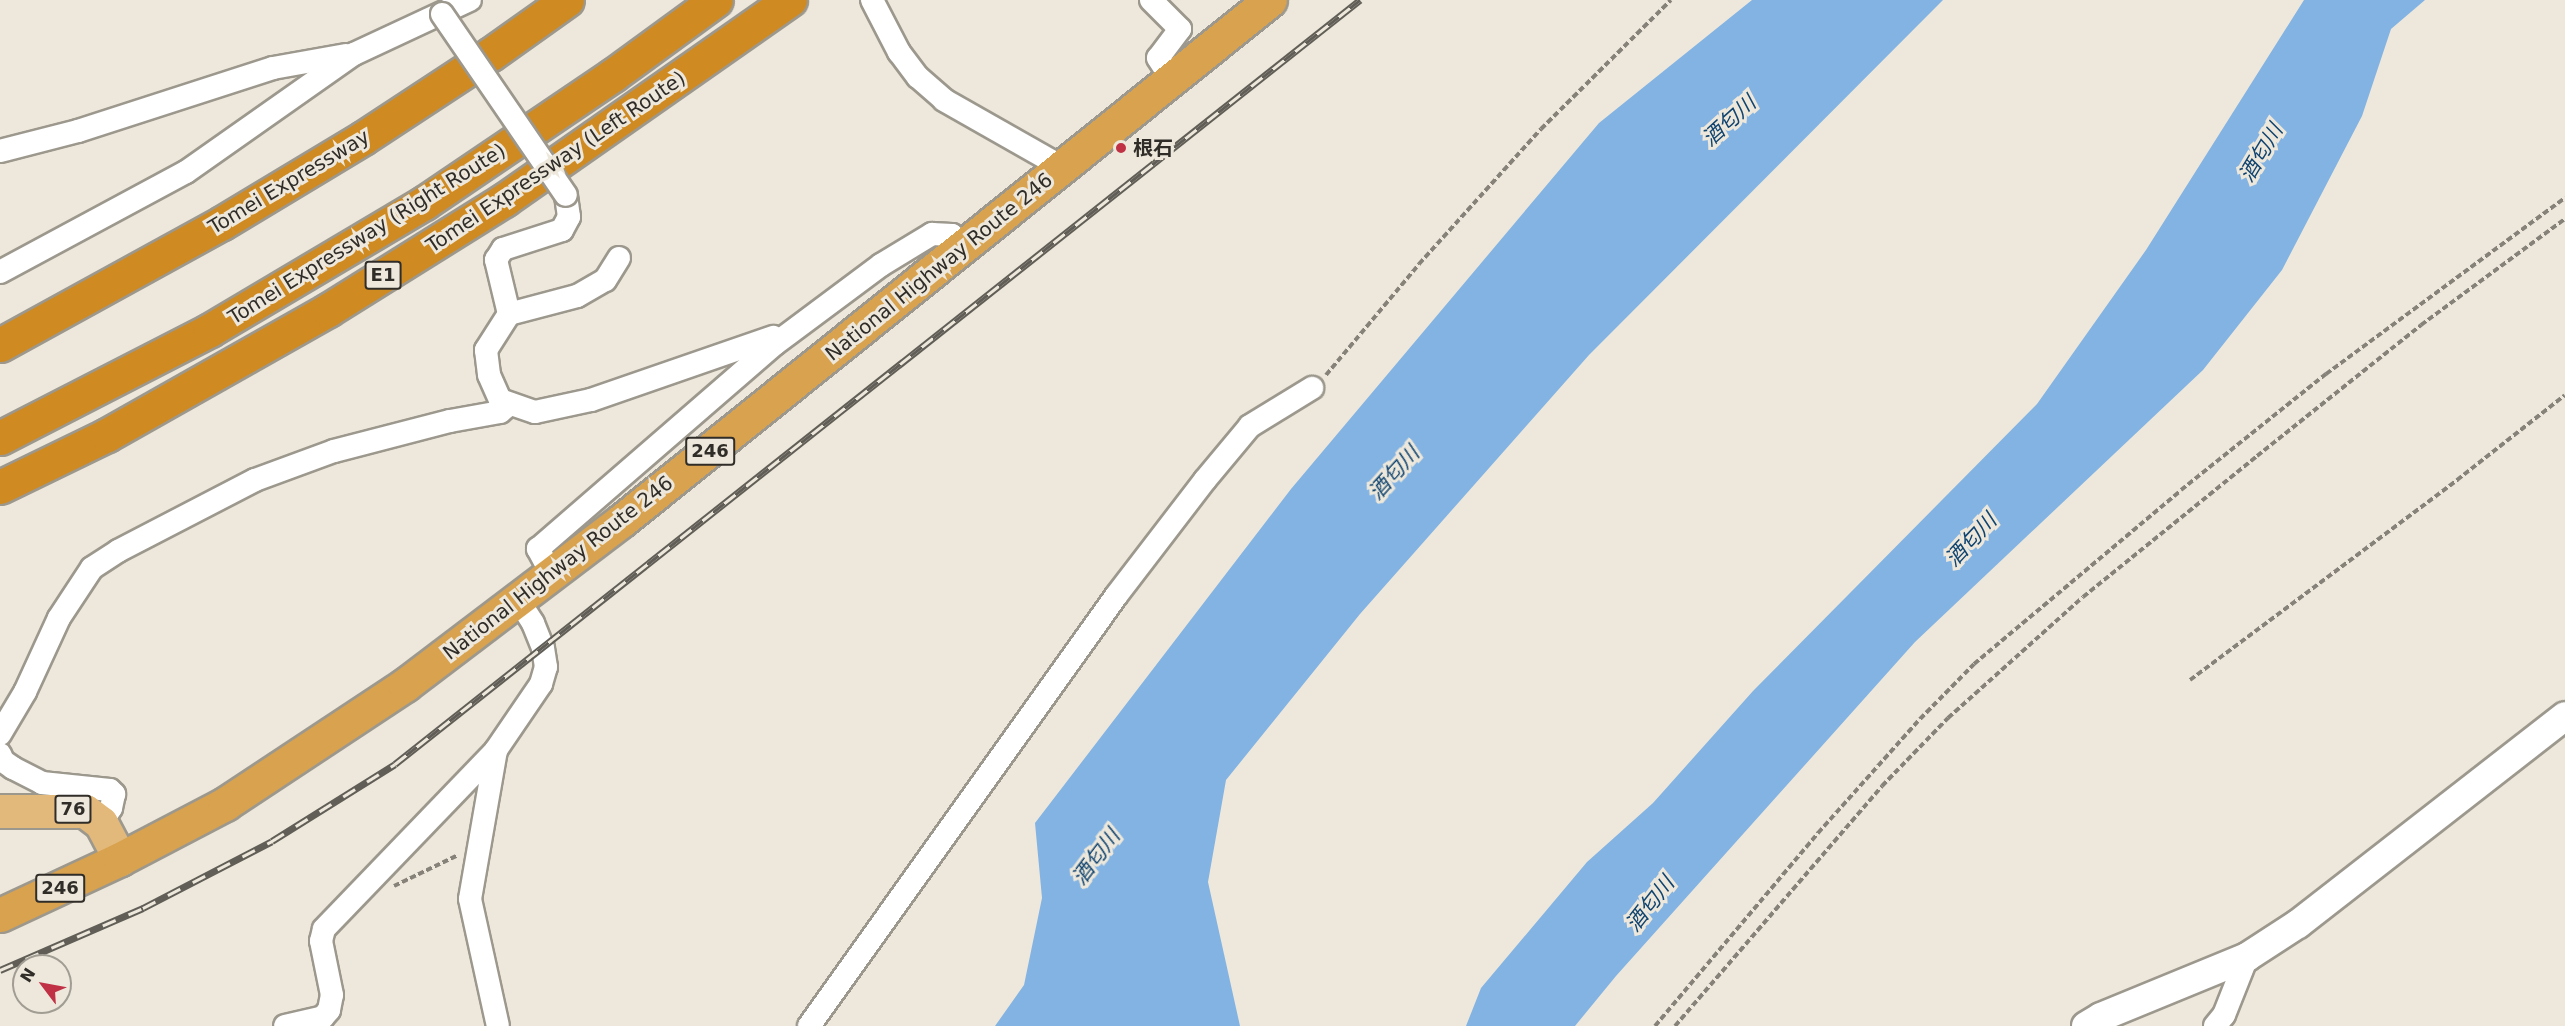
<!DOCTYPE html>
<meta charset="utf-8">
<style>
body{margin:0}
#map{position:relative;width:2565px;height:1026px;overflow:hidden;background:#ede8db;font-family:"DejaVu Sans","Noto Sans JP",sans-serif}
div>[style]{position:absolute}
.water>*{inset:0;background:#83b3e3}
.path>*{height:4px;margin-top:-2px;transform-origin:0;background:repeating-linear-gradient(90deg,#86827a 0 6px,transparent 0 9px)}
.roads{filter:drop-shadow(2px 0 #9d988d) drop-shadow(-2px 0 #9d988d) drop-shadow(0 2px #9d988d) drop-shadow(0 -2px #9d988d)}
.minor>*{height:22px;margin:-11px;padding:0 11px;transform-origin:11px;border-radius:11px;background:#fff}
.tertiary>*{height:28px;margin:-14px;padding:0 14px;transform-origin:14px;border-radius:14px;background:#fff}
.primary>*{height:33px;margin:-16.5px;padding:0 16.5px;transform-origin:16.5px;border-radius:16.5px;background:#e2b97a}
.trunk>*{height:33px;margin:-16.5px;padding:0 16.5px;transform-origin:16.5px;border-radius:16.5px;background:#d8a24e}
.motorway>*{height:33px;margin:-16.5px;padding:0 16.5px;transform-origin:16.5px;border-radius:16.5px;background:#cf8a21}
.rail>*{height:7px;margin-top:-3.5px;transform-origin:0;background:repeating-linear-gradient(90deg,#ede8db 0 14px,#615e57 0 28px);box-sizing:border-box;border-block:2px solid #615e57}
.bridges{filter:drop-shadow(2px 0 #9d988d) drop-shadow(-2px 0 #9d988d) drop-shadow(0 2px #9d988d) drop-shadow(0 -2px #9d988d)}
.minor-bridge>*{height:22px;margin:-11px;padding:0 11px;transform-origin:11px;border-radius:11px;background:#fff}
.dots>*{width:16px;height:16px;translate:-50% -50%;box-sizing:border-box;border:3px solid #ede8db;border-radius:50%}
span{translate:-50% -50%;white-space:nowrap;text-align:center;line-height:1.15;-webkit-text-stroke:6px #ede8db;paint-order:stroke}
.shield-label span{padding:2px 4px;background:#ede8db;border:2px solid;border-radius:4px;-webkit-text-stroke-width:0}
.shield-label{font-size:18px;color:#302d29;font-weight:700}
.poi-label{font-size:20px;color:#302d29;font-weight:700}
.left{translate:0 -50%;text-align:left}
.street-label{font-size:20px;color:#302d29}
.water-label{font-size:21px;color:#0f4370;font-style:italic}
.north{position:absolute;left:12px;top:954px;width:60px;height:60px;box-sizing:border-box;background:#ede8db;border:2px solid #a19d94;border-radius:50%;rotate:302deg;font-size:16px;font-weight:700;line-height:24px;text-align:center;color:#302d29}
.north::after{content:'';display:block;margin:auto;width:21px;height:27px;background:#c13145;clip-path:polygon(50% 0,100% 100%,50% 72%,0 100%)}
</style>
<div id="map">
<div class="water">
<div style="clip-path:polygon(1752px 0,1943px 0,1589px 355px,1360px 614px,1226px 780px,1208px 882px,1240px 1026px,995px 1026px,1024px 985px,1042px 898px,1035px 823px,1291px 489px,1599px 123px)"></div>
<div style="clip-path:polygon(2304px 0,2425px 0,2391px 29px,2362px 116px,2282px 270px,2203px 370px,1915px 642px,1616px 976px,1575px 1026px,1466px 1026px,1481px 988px,1587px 862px,1653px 803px,1753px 691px,2037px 404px,2146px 250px)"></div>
</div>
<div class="path">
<div style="left:1326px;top:375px;width:145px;rotate:-50deg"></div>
<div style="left:1419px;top:264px;width:182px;rotate:-47.9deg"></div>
<div style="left:1541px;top:129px;width:183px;rotate:-44.8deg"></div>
<div style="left:2190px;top:680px;width:334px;rotate:-36.8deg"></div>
<div style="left:2457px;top:480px;width:137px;rotate:-38.2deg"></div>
<div style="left:394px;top:886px;width:71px;rotate:-25.8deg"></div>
<div style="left:1655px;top:1026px;width:253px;rotate:-49.8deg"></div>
<div style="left:1818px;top:833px;width:153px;rotate:-48.2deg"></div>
<div style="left:1920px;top:719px;width:77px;rotate:-45.5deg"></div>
<div style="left:1974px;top:664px;width:270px;rotate:-40deg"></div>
<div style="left:2181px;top:490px;width:186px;rotate:-38.7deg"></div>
<div style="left:2326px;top:374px;width:297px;rotate:-36.4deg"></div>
<div style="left:1675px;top:1026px;width:317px;rotate:-49.2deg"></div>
<div style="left:1882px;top:786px;width:95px;rotate:-45.9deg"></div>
<div style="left:1948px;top:718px;width:181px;rotate:-41.9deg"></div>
<div style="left:2083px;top:597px;width:224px;rotate:-39deg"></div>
<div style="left:2257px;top:456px;width:210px;rotate:-38.6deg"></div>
<div style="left:2421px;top:325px;width:179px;rotate:-36.4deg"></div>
</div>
<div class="roads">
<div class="minor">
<div style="left:872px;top:0;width:59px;rotate:62.6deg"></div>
<div style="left:899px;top:52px;width:31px;rotate:53deg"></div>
<div style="left:918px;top:77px;width:35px;rotate:41deg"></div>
<div style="left:944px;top:100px;width:136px;rotate:29.6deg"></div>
<div style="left:1151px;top:0;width:41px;rotate:45deg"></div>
<div style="left:1180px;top:29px;width:36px;rotate:127deg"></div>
<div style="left:1158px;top:58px;width:24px;rotate:57deg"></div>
<div style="left:0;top:151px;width:81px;rotate:-14.4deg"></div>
<div style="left:78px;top:131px;width:205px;rotate:-17.9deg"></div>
<div style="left:273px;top:68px;width:74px;rotate:-10.1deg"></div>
<div style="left:619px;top:258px;width:26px;rotate:122deg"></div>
<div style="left:605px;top:280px;width:32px;rotate:150deg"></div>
<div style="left:577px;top:296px;width:70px;rotate:165.2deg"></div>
<div style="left:509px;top:314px;width:43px;rotate:122.6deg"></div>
<div style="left:486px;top:350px;width:25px;rotate:83deg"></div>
<div style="left:489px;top:375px;width:27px;rotate:66deg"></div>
<div style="left:500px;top:400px;width:37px;rotate:19deg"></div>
<div style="left:535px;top:412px;width:57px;rotate:-12.1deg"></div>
<div style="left:591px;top:400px;width:193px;rotate:-19.1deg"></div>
<div style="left:0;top:272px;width:211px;rotate:-28.3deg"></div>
<div style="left:186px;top:172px;width:205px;rotate:-35.1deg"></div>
<div style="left:354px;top:54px;width:128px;rotate:-25deg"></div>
<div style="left:509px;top:314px;width:56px;rotate:-103.5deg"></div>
<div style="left:496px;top:260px;width:13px;rotate:-58deg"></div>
<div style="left:503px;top:249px;width:62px;rotate:-17.9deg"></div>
<div style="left:562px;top:230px;width:15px;rotate:-62deg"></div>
<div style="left:569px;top:217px;width:22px;rotate:-98deg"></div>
<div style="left:552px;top:575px;width:30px;rotate:-118deg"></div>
<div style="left:538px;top:549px;width:313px;rotate:-40.9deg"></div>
<div style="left:775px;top:344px;width:132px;rotate:-36.7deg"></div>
<div style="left:881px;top:265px;width:60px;rotate:-31.3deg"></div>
<div style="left:932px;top:234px;width:20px;rotate:3deg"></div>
<div style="left:952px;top:235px;width:16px;rotate:47deg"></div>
<div style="left:0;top:734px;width:49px;rotate:-59.2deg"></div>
<div style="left:25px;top:692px;width:81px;rotate:-65.3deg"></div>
<div style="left:59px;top:618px;width:60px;rotate:-56.6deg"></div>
<div style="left:92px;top:568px;width:31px;rotate:-33deg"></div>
<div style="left:118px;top:551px;width:154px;rotate:-27.4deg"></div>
<div style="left:255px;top:480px;width:84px;rotate:-20.2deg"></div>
<div style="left:334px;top:451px;width:120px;rotate:-14.5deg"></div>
<div style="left:450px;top:421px;width:51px;rotate:-10.2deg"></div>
<div style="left:500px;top:412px;width:13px;rotate:-39deg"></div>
<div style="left:496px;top:750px;width:151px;rotate:99.9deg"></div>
<div style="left:470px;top:899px;width:130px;rotate:77.6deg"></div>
<div style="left:0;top:754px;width:8px;rotate:67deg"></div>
<div style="left:3px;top:761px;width:12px;rotate:35deg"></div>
<div style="left:13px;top:768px;width:33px;rotate:27deg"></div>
<div style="left:42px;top:783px;width:68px;rotate:5.9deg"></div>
<div style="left:110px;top:790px;width:6px;rotate:45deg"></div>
<div style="left:114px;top:794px;width:14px;rotate:102deg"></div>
<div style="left:111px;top:808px;width:18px;rotate:124deg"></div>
<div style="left:285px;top:1026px;width:39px;rotate:-13deg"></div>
<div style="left:323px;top:1017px;width:9px;rotate:-49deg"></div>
<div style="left:329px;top:1010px;width:15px;rotate:-79deg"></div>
<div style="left:332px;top:995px;width:55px;rotate:-101.5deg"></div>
<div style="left:321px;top:941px;width:12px;rotate:-76deg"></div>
<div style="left:324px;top:929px;width:248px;rotate:-46.1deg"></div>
<div style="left:496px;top:750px;width:80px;rotate:-55.7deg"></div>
<div style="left:541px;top:684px;width:18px;rotate:-74deg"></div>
<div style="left:546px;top:667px;width:19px;rotate:-99deg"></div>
<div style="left:543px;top:648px;width:27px;rotate:-112deg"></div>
<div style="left:533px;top:623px;width:27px;rotate:-123deg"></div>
<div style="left:809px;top:1026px;width:528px;rotate:-54.47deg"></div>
<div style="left:1116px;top:596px;width:146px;rotate:-52.5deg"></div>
<div style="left:1205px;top:480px;width:70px;rotate:-50.2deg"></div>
<div style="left:1250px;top:426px;width:73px;rotate:-31.5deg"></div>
<div style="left:2215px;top:1026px;width:14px;rotate:-51deg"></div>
<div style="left:2224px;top:1015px;width:62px;rotate:-68.4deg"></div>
</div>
<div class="tertiary">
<div style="left:2086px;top:1026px;width:17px;rotate:-31deg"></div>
<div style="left:2101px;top:1017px;width:158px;rotate:-22.3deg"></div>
<div style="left:2247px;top:957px;width:61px;rotate:-32.9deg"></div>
<div style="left:2298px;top:924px;width:338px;rotate:-37.9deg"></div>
</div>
<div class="primary">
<div style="left:0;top:811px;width:85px"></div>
<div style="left:85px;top:811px;width:20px;rotate:37deg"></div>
<div style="left:101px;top:823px;width:41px;rotate:62.2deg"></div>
</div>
<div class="trunk">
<div style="left:0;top:915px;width:132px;rotate:-25deg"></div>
<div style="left:120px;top:859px;width:119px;rotate:-27.6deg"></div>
<div style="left:225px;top:804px;width:216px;rotate:-33.5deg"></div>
<div style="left:405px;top:685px;width:271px;rotate:-37.2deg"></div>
<div style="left:621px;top:521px;width:832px;rotate:-38.76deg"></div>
</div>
<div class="motorway">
<div style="left:0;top:345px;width:253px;rotate:-28.8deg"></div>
<div style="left:222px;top:223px;width:165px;rotate:-31.1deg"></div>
<div style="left:363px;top:138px;width:153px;rotate:-33.3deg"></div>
<div style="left:491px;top:54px;width:93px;rotate:-35.4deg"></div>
<div style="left:0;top:438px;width:236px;rotate:-27.2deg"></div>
<div style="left:210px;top:330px;width:249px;rotate:-30.7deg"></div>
<div style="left:424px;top:203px;width:228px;rotate:-34.1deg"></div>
<div style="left:613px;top:75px;width:127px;rotate:-36.1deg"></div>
<div style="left:0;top:487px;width:119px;rotate:-25.9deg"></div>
<div style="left:107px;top:435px;width:254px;rotate:-29.5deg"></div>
<div style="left:328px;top:310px;width:208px;rotate:-32deg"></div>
<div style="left:504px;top:200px;width:349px;rotate:-35deg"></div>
</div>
</div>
<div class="rail">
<div style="left:0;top:970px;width:156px;rotate:-23.4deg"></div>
<div style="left:143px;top:908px;width:145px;rotate:-27.4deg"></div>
<div style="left:272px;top:841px;width:145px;rotate:-32deg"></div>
<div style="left:395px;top:764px;width:1231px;rotate:-38.37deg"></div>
</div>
<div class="bridges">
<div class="minor-bridge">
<div style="left:442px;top:14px;width:219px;rotate:55.6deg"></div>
</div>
</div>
<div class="dots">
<div style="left:1121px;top:148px;background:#c13145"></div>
</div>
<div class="shield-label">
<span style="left:383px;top:275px">E1</span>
<span style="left:710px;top:451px">246</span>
<span style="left:73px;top:809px">76</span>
<span style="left:60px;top:888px">246</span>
</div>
<div class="poi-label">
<span class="left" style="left:1133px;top:148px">根石</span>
</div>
<div class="street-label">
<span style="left:556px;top:162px;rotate:-34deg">Tomei Expressway (Left Route)</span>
<span style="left:289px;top:182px;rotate:-31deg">Tomei Expressway</span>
<span style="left:367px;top:234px;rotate:-32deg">Tomei Expressway (Right Route)</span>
<span style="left:939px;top:267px;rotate:-39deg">National Highway Route 246</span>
<span style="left:558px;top:568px;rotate:-38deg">National Highway Route 246</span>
</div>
<div class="water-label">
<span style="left:1729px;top:121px;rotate:-42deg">酒匂川</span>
<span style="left:2261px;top:153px;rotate:-59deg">酒匂川</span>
<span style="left:1394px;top:473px;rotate:-48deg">酒匂川</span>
<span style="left:1971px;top:540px;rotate:-47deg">酒匂川</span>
<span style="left:1096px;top:857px;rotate:-53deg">酒匂川</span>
<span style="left:1650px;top:904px;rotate:-52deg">酒匂川</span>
</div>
<div class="north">N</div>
</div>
